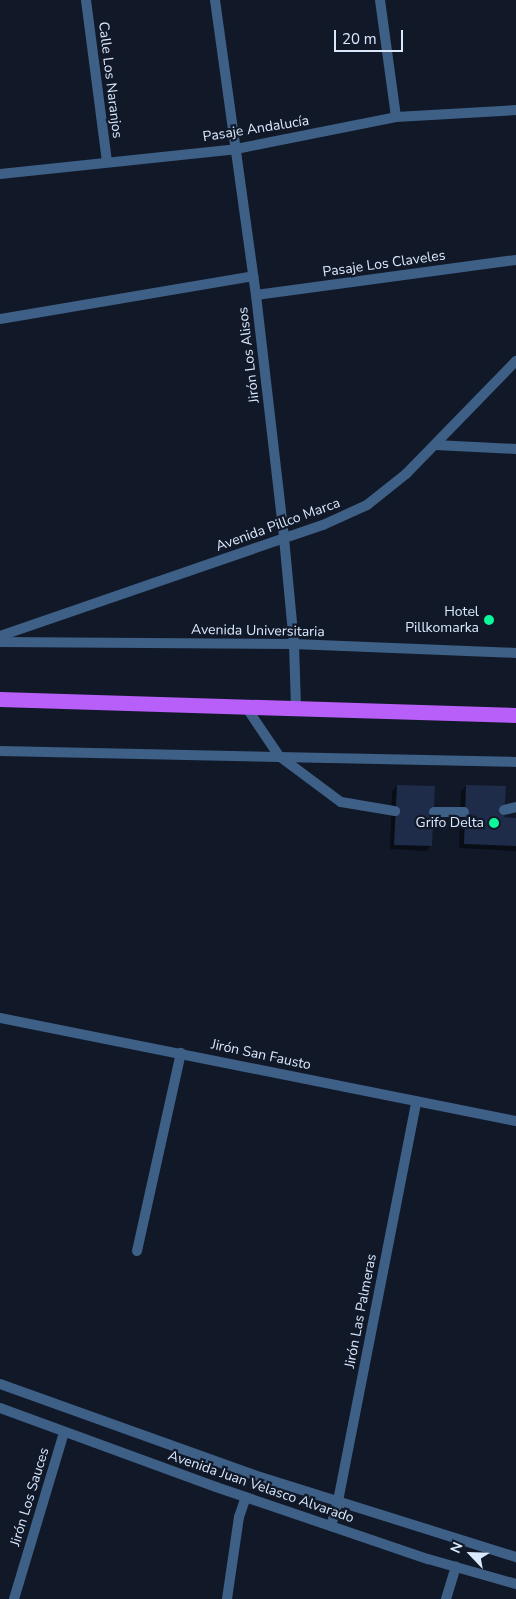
<!DOCTYPE html>
<meta charset="utf-8">
<style>
body{margin:0}
#map{position:relative;width:516px;height:1599px;overflow:hidden;background:#111929;font-family:"Nunito Sans",sans-serif}
div>[style]{position:absolute}
.shadow>*{inset:0;background:#0007}
.building>*{inset:0;background:#1e2b49}
.service>*{height:10px;margin:-5px;padding:0 5px;transform-origin:5px;border-radius:5px;background:#3e5f86}
.minor>*{height:10px;margin:-5px;padding:0 5px;transform-origin:5px;border-radius:5px;background:#3e5f86}
.tertiary>*{height:10px;margin:-5px;padding:0 5px;transform-origin:5px;border-radius:5px;background:#3e5f86}
.trunk>*{height:15px;margin:-7.5px;padding:0 7.5px;transform-origin:7.5px;border-radius:7.5px;background:#b85ef9}
.dots>*{width:14px;height:14px;translate:-50% -50%;box-sizing:border-box;border:2px solid #111929;border-radius:50%}
span{translate:-50% -50%;white-space:nowrap;text-align:center;line-height:1.15;-webkit-text-stroke:4.5px #111929;paint-order:stroke}
.street-label{font-size:14px;color:#dae8fe}
.poi-label{font-size:14px;color:#dae8fe}
.right{translate:-100% -50%;text-align:right}
.north{position:absolute;left:446px;top:1529px;width:50px;height:50px;-webkit-text-stroke:4px #111929;paint-order:stroke;rotate:294deg;font-size:14px;font-weight:700;line-height:20px;text-align:center;color:#dae8fe}
.north::after{content:'';display:block;margin:auto;width:18px;height:22px;background:#dae8fe;clip-path:polygon(50% 0,100% 100%,50% 72%,0 100%)}
.scale{position:absolute;left:334px;top:30px;width:69px;height:22px;box-sizing:border-box;border:2px solid #dae8fe;border-top:0;padding-left:6px;font-size:15px;line-height:18px;white-space:nowrap;color:#dae8fe;-webkit-text-stroke:4px #111929;paint-order:stroke}
</style>
<div id="map">
<div class="shadow">
<div style="clip-path:polygon(397px 786px,431px 846px,426px 851px,390px 849px,392px 791px)"></div>
<div style="clip-path:polygon(466px 786px,503px 819px,516px 819px,516px 851px,459px 848px,461px 791px)"></div>
</div>
<div class="building">
<div style="clip-path:polygon(397px 785px,435px 786px,432px 846px,394px 845px)"></div>
<div style="clip-path:polygon(466px 785px,506px 786px,504px 817px,516px 818px,516px 846px,464px 844px)"></div>
</div>
<div class="service">
<div style="left:246px;top:707px;width:59px;rotate:56deg"></div>
<div style="left:279px;top:756px;width:77px;rotate:36.6deg"></div>
<div style="left:341px;top:802px;width:55px;rotate:9.5deg"></div>
<div style="left:504px;top:810px;width:12px;rotate:-14deg"></div>
<div style="left:434px;top:812px;width:30px"></div>
<div style="left:137px;top:1251px;width:203px;rotate:-77.5deg"></div>
</div>
<div class="minor">
<div style="left:86px;top:0;width:163px;rotate:82.6deg"></div>
<div style="left:215px;top:0;width:298px;rotate:82.1deg"></div>
<div style="left:256px;top:295px;width:245px;rotate:83.4deg"></div>
<div style="left:284px;top:538px;width:106px;rotate:84.6deg"></div>
<div style="left:294px;top:644px;width:65px;rotate:88.2deg"></div>
<div style="left:380px;top:0;width:118px;rotate:82.2deg"></div>
<div style="left:0;top:174px;width:237px;rotate:-6deg"></div>
<div style="left:236px;top:149px;width:163px;rotate:-11.3deg"></div>
<div style="left:396px;top:117px;width:120px;rotate:-3.3deg"></div>
<div style="left:256px;top:295px;width:262px;rotate:-7.7deg"></div>
<div style="left:0;top:319px;width:257px;rotate:-9.6deg"></div>
<div style="left:435px;top:445px;width:81px;rotate:2.8deg"></div>
<div style="left:0;top:636px;width:342px;rotate:-19deg"></div>
<div style="left:323px;top:525px;width:48px;rotate:-24.4deg"></div>
<div style="left:367px;top:505px;width:50px;rotate:-38.5deg"></div>
<div style="left:406px;top:474px;width:158px;rotate:-45.8deg"></div>
<div style="left:0;top:642px;width:294px;rotate:0.4deg"></div>
<div style="left:294px;top:644px;width:222px;rotate:2.3deg"></div>
<div style="left:0;top:751px;width:516px;rotate:1.22deg"></div>
<div style="left:0;top:1018px;width:526px;rotate:11.29deg"></div>
<div style="left:331px;top:1526px;width:26px;rotate:-74deg"></div>
<div style="left:338px;top:1501px;width:407px;rotate:-78.9deg"></div>
<div style="left:14px;top:1599px;width:174px;rotate:-73.3deg"></div>
<div style="left:227px;top:1599px;width:83px;rotate:-81.7deg"></div>
<div style="left:239px;top:1517px;width:21px;rotate:-71deg"></div>
<div style="left:446px;top:1599px;width:34px;rotate:-73deg"></div>
</div>
<div class="tertiary">
<div style="left:0;top:1384px;width:270px;rotate:19.7deg"></div>
<div style="left:254px;top:1475px;width:275px;rotate:17.4deg"></div>
<div style="left:0;top:1408px;width:230px;rotate:20.1deg"></div>
<div style="left:216px;top:1487px;width:224px;rotate:18.8deg"></div>
<div style="left:428px;top:1559px;width:91px;rotate:15.9deg"></div>
</div>
<div class="trunk">
<div style="left:0;top:699px;width:516px;rotate:1.78deg"></div>
</div>
<div class="dots">
<div style="left:489px;top:620px;background:#0cf89a"></div>
<div style="left:494px;top:823px;background:#0cf89a"></div>
</div>
<div class="street-label">
<span style="left:110px;top:80px;rotate:83deg">Calle Los Naranjos</span>
<span style="left:256px;top:129px;rotate:-9deg">Pasaje Andalucía</span>
<span style="left:384px;top:264px;rotate:-8deg">Pasaje Los Claveles</span>
<span style="left:249px;top:355px;rotate:-97deg">Jirón Los Alisos</span>
<span style="left:278px;top:525px;rotate:-20deg">Avenida Pillco Marca</span>
<span style="left:258px;top:631px;rotate:1deg">Avenida Universitaria</span>
<span style="left:261px;top:1055px;rotate:12deg">Jirón San Fausto</span>
<span style="left:361px;top:1311px;rotate:-79deg">Jirón Las Palmeras</span>
<span style="left:261px;top:1487px;rotate:19deg">Avenida Juan Velasco Alvarado</span>
<span style="left:30px;top:1497px;rotate:-73deg">Jirón Los Sauces</span>
</div>
<div class="poi-label">
<span class="right" style="left:479px;top:620px">Hotel<br>Pillkomarka</span>
<span class="right" style="left:484px;top:823px">Grifo Delta</span>
</div>
<div class="north">N</div>
<div class="scale">20 m</div>
</div>
